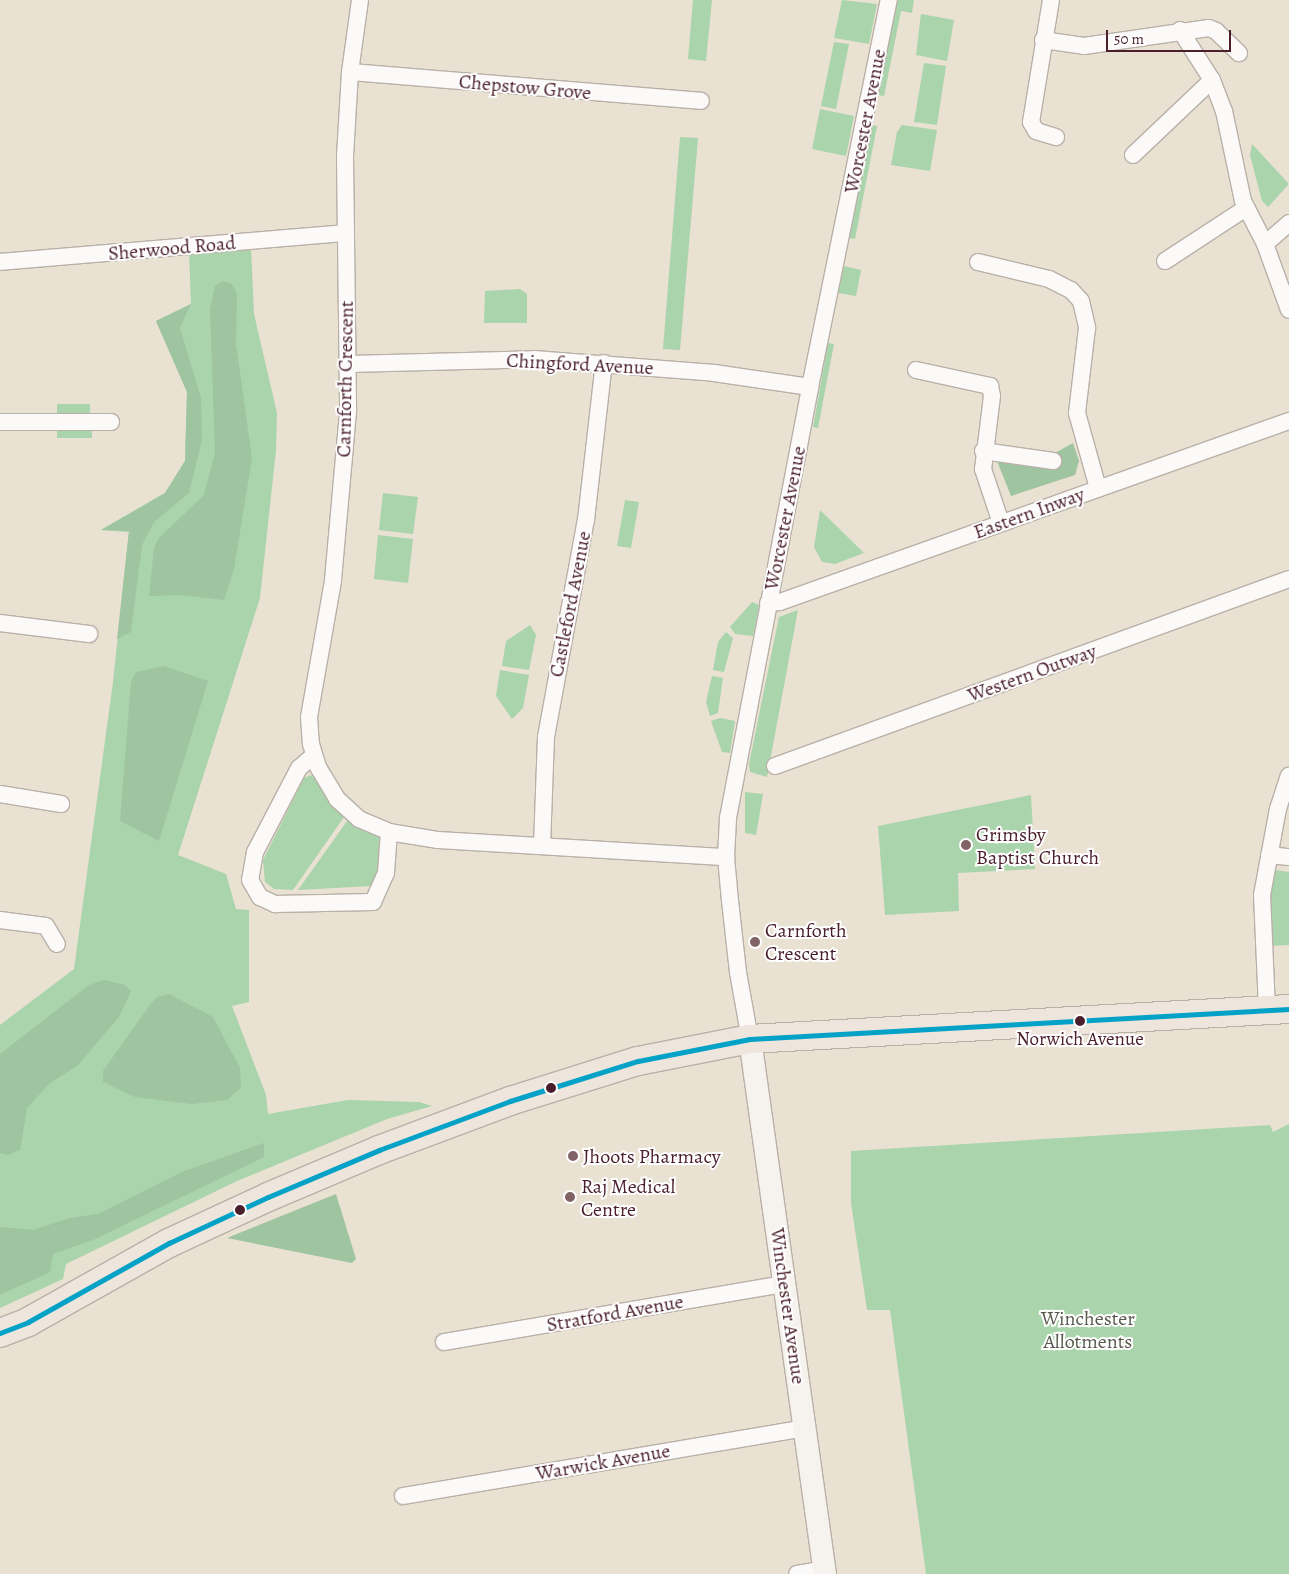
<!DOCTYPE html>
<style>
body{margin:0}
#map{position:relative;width:1289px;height:1574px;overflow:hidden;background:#e9e1d2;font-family:Alegreya,serif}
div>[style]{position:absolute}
.green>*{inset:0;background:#a9d4ac}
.forest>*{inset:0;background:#9ec4a0}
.roads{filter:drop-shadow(1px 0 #b9b0a8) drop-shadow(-1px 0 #b9b0a8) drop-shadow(0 1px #b9b0a8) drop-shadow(0 -1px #b9b0a8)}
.street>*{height:16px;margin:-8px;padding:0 8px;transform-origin:8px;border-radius:8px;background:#fcfaf8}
.secondary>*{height:22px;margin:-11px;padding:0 11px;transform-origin:11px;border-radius:11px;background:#f6f2ee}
.highway>*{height:28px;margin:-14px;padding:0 14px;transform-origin:14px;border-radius:14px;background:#eee5dd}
.bus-1>*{height:5px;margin:-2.5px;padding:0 2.5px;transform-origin:2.5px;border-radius:2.5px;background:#04a2c6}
.dots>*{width:14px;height:14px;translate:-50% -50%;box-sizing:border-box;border:2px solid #fff;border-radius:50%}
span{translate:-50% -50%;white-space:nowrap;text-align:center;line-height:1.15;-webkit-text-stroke:4px #fff;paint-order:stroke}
.bus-label{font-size:19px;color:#4a1f2b}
.street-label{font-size:20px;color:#4a1f2b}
.poi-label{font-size:20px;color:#4a1f2b}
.left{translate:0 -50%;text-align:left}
.park-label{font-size:20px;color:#595a4d}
.scale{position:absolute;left:1106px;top:30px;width:125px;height:22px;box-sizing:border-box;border:2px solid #4a1f2b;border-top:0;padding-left:6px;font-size:15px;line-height:18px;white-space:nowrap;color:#4a1f2b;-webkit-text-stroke:4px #fff;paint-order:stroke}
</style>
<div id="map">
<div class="green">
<div style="clip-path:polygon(693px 0,712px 0,706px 61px,688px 59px)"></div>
<div style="clip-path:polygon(842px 0,877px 4px,869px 44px,834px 38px)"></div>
<div style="clip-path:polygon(896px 0,914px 0,912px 13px,901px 11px,884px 96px,878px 95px)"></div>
<div style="clip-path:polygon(921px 14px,954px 20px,947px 61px,916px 55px)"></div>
<div style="clip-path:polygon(834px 42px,849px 44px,836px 109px,821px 106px)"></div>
<div style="clip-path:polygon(924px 63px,946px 66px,937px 125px,914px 122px)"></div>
<div style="clip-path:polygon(820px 109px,854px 116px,846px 156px,812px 149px)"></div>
<div style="clip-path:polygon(871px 125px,877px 126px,855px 239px,849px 238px)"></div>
<div style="clip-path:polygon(902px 125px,937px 130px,930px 171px,891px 165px,897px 132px)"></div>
<div style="clip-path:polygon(680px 137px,698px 138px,680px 350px,663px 349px)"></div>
<div style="clip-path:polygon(1252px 144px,1289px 184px,1268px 207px,1262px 201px,1250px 155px)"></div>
<div style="clip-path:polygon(251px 247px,254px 314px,277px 413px,276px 450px,260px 598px,178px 855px,226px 874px,236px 909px,249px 910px,249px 1002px,232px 1006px,266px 1095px,268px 1114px,348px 1100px,419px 1102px,432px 1106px,387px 1119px,237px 1181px,66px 1264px,63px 1279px,0 1308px,0 1025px,74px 969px,113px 682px,129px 532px,101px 530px,165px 493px,185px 461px,187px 392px,156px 321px,191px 304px,189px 252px)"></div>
<div style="clip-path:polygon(844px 266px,861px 270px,856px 296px,838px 293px)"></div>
<div style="clip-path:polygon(520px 289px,527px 294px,527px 323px,484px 323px,485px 291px)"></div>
<div style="clip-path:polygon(828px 343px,834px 344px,818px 428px,813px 427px)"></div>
<div style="clip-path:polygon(57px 404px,90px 404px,90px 413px,57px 413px)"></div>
<div style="clip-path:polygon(57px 426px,92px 426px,92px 438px,57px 438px)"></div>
<div style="clip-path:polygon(383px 493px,418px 497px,413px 534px,379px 530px)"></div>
<div style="clip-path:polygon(625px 500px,639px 502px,631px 548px,617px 546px)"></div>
<div style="clip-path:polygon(820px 510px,864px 553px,835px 564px,822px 562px,814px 547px)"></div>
<div style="clip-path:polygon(378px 535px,413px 539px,408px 583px,374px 579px)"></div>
<div style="clip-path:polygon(752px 602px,759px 605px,753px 636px,735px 634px,730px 627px)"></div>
<div style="clip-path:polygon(798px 610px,767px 777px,750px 772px,749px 764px,779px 617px)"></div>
<div style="clip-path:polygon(530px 625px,536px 635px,529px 670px,502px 666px,506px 641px)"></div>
<div style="clip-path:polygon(726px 632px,733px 638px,724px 672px,713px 670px,718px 642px)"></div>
<div style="clip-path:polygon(500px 670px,529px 675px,523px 708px,512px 719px,496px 696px)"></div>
<div style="clip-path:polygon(712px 676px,723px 678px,718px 713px,710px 716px,706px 702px)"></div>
<div style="clip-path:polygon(720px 718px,735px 721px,730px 753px,722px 752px,711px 721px)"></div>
<div style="clip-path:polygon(311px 775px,340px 806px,344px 817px,293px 890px,274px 889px,265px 882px,263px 860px,304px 778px)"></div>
<div style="clip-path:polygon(745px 792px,763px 794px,756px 835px,745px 833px)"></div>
<div style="clip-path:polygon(1031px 795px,1035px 869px,958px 873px,959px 911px,885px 915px,878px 826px)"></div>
<div style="clip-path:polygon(350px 817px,382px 839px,383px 861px,372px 886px,298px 890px)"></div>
<div style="clip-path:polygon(1275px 870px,1289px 872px,1289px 945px,1271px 946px,1269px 894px)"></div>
<div style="clip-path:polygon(1289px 1124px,1289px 1574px,926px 1574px,890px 1310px,867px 1310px,851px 1203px,851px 1151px,1270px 1125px,1273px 1132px)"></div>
</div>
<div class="forest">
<div style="clip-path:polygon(223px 281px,232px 284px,237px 294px,236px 344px,252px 458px,234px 569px,224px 600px,182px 595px,149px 596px,154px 548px,159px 538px,204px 495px,215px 453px,210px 309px,215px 286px)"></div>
<div style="clip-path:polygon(191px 304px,180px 328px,201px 398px,202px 440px,189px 493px,154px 522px,142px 545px,131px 632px,117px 639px,129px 531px,101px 530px,165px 493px,185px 461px,187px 392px,156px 321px)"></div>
<div style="clip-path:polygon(1073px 443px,1079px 461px,1075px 475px,1011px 496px,997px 461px,1054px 470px,1058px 455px,1053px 454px)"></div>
<div style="clip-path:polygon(164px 666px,208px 681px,159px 841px,120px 821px,131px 682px,136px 672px)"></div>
<div style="clip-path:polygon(104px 980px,125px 985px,131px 991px,119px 1017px,77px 1066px,50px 1083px,27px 1108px,20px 1150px,8px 1155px,0 1153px,0 1054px,89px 985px)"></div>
<div style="clip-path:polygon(169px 994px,213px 1017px,240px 1068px,241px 1088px,227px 1100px,192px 1104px,135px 1097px,103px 1082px,103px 1071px,150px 1005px,157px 997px)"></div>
<div style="clip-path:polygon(264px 1143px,264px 1157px,93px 1240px,53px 1254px,50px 1272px,0 1295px,0 1227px,33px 1230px,70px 1218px,98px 1214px,182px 1172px)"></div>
<div style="clip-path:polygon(336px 1194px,356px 1259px,352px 1263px,227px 1238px)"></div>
</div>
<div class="roads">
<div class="street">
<div style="left:360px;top:0;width:73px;rotate:97.9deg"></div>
<div style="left:350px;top:72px;width:84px;rotate:93.4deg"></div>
<div style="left:345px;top:156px;width:256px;rotate:89.3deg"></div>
<div style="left:348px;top:412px;width:170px;rotate:95.1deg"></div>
<div style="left:333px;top:581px;width:138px;rotate:100deg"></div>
<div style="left:309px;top:717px;width:27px;rotate:86deg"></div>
<div style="left:311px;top:744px;width:24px;rotate:73deg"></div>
<div style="left:318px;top:767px;width:37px;rotate:59deg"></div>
<div style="left:337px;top:799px;width:30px;rotate:42deg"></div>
<div style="left:359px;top:819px;width:33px;rotate:23deg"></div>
<div style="left:389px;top:832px;width:50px;rotate:9.3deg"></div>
<div style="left:438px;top:840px;width:289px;rotate:3.4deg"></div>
<div style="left:1051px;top:0;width:124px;rotate:99.3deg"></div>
<div style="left:1031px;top:122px;width:10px;rotate:61deg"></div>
<div style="left:1036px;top:131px;width:21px;rotate:17deg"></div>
<div style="left:1180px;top:30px;width:59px;rotate:57.4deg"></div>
<div style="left:1212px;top:80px;width:33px;rotate:69deg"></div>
<div style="left:1224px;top:111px;width:92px;rotate:78.1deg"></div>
<div style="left:1243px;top:201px;width:48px;rotate:62.9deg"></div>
<div style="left:1265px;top:244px;width:70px;rotate:70deg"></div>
<div style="left:1043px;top:40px;width:41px;rotate:8.3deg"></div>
<div style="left:1084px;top:46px;width:126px;rotate:-8.2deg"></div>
<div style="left:1209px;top:28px;width:8px;rotate:23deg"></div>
<div style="left:1216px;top:31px;width:32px;rotate:44deg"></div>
<div style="left:350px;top:72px;width:352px;rotate:4.7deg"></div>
<div style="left:1133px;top:155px;width:109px;rotate:-43.5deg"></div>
<div style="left:1265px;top:244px;width:32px;rotate:-41deg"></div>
<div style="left:1165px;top:261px;width:97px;rotate:-33.2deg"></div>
<div style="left:0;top:262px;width:346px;rotate:-4.8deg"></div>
<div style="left:978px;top:262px;width:73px;rotate:13.5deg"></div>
<div style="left:1049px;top:279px;width:25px;rotate:27deg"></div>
<div style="left:1071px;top:290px;width:15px;rotate:48deg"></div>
<div style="left:1081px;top:301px;width:28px;rotate:77deg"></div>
<div style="left:1087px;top:328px;width:86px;rotate:96.7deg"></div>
<div style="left:1077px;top:413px;width:78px;rotate:74.4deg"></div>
<div style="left:349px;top:364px;width:185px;rotate:-1.5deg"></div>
<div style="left:534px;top:359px;width:181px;rotate:4.4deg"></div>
<div style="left:714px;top:373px;width:97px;rotate:8.3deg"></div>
<div style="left:916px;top:370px;width:76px;rotate:12.2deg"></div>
<div style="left:990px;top:386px;width:10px;rotate:79deg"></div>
<div style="left:992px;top:396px;width:74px;rotate:97deg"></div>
<div style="left:983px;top:469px;width:57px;rotate:71.6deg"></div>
<div style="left:0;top:422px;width:111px"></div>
<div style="left:983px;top:451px;width:71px;rotate:8.1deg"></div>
<div style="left:768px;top:603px;width:12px;rotate:-5deg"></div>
<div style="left:780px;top:602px;width:540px;rotate:-19.58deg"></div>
<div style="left:0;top:623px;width:90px;rotate:7deg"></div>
<div style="left:313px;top:756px;width:18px;rotate:139deg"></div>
<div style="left:299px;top:768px;width:95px;rotate:117.6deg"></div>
<div style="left:255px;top:852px;width:28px;rotate:100deg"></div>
<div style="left:250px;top:880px;width:20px;rotate:60deg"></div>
<div style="left:260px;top:897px;width:17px;rotate:25deg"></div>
<div style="left:275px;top:904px;width:98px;rotate:-1.2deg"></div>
<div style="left:373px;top:902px;width:32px;rotate:-66deg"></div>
<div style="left:386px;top:873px;width:41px;rotate:-85.8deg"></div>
<div style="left:775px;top:766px;width:547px;rotate:-19.99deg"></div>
<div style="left:0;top:794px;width:62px;rotate:9.3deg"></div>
<div style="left:542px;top:846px;width:109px;rotate:-87.9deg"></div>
<div style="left:546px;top:737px;width:221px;rotate:-79.6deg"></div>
<div style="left:586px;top:520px;width:158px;rotate:-83.5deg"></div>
<div style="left:1269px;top:855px;width:20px;rotate:6deg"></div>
<div style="left:0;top:920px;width:46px;rotate:7.4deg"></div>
<div style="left:46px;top:926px;width:21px;rotate:59deg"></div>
<div style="left:1267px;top:1009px;width:114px;rotate:-92.5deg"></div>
<div style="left:1262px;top:895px;width:87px;rotate:-79.5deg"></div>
<div style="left:1278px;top:809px;width:35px;rotate:-72deg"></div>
<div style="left:750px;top:1039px;width:68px;rotate:-100.2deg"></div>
<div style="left:738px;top:972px;width:71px;rotate:-96.4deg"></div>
<div style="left:730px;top:901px;width:44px;rotate:-95.2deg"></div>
<div style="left:726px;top:857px;width:39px;rotate:-87deg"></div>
<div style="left:728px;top:818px;width:439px;rotate:-79.2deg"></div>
<div style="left:810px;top:387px;width:395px;rotate:-78.5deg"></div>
<div style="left:444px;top:1342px;width:346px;rotate:-9.7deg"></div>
<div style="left:403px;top:1496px;width:407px;rotate:-9.6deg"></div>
<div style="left:797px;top:1574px;width:27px;rotate:-10deg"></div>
</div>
<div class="secondary">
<div style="left:750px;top:1039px;width:540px;rotate:82.02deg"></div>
</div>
<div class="highway">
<div style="left:0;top:1333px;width:30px;rotate:-21deg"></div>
<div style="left:28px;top:1322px;width:162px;rotate:-29.3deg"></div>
<div style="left:169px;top:1243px;width:109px;rotate:-24.9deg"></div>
<div style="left:268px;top:1197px;width:121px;rotate:-22.9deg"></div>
<div style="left:379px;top:1150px;width:140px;rotate:-20.5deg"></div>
<div style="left:510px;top:1101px;width:134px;rotate:-17.4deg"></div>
<div style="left:638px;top:1061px;width:114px;rotate:-11.1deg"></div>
<div style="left:750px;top:1039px;width:540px;rotate:-3.19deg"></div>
</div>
</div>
<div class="bus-1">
<div style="left:0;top:1333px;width:30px;rotate:-21deg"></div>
<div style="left:28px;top:1322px;width:162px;rotate:-29.3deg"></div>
<div style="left:169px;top:1243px;width:109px;rotate:-24.9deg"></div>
<div style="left:268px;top:1197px;width:121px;rotate:-22.9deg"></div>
<div style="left:379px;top:1150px;width:140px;rotate:-20.5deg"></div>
<div style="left:510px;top:1101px;width:134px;rotate:-17.4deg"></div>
<div style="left:638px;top:1061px;width:114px;rotate:-11.1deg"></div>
<div style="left:750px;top:1039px;width:540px;rotate:-3.19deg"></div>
</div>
<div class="dots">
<div style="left:966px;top:845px;background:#826365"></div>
<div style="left:755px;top:942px;background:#826365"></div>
<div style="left:1080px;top:1021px;background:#4a1f2b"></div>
<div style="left:551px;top:1088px;background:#4a1f2b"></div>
<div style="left:573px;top:1156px;background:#826365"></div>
<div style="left:570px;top:1197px;background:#826365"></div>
<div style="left:240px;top:1210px;background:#4a1f2b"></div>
</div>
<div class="bus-label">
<span style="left:1080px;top:1040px">Norwich Avenue</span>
</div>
<div class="street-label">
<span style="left:525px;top:87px;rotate:5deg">Chepstow Grove</span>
<span style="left:865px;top:121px;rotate:-79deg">Worcester Avenue</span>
<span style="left:172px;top:248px;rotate:-5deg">Sherwood Road</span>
<span style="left:580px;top:364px;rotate:3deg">Chingford Avenue</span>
<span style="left:345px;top:379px;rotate:-89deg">Carnforth Crescent</span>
<span style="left:1029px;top:513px;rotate:-20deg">Eastern Inway</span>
<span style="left:785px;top:518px;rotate:-79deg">Worcester Avenue</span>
<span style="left:570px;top:604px;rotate:-79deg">Castleford Avenue</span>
<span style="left:1032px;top:673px;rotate:-20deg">Western Outway</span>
<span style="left:788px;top:1306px;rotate:82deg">Winchester Avenue</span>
<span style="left:615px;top:1313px;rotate:-10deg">Stratford Avenue</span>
<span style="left:603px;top:1462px;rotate:-10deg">Warwick Avenue</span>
</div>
<div class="poi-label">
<span class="left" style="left:976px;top:846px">Grimsby<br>Baptist Church</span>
<span class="left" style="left:765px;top:942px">Carnforth<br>Crescent</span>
<span class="left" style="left:583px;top:1156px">Jhoots Pharmacy</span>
<span class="left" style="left:581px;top:1198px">Raj Medical<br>Centre</span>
</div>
<div class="park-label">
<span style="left:1088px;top:1330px">Winchester<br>Allotments</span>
</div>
<div class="scale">50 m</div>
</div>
